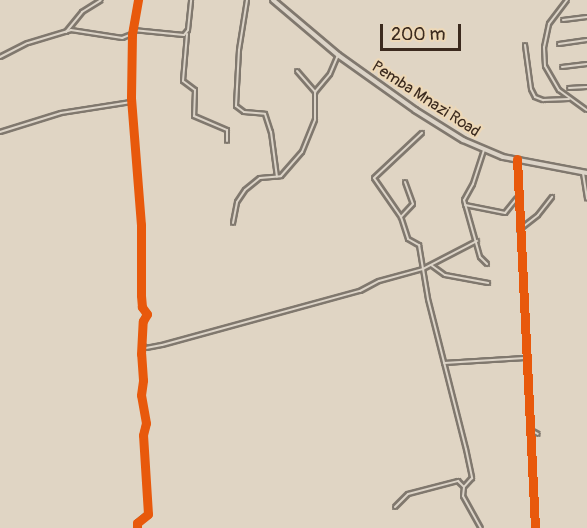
<!DOCTYPE html>
<style>
body{margin:0}
#map{position:relative;width:587px;height:528px;overflow:hidden;background:#e0d5c4;font-family:Pangolin,sans-serif}
div>[style]{position:absolute}
.roads{filter:drop-shadow(2px 0 #80786e) drop-shadow(-2px 0 #80786e) drop-shadow(0 2px #80786e) drop-shadow(0 -2px #80786e)}
.minor>*{height:2px;margin:-1px;padding:0 1px;transform-origin:1px;border-radius:1px;background:#dcd4c8}
.secondary>*{height:4px;margin:-2px;padding:0 2px;transform-origin:2px;border-radius:2px;background:#dcd4c8}
.cycleway>*{height:9px;margin:-4.5px;padding:0 4.5px;transform-origin:4.5px;border-radius:4.5px;background:#e8590c}
span{translate:-50% -50%;white-space:nowrap;text-align:center;line-height:1.15;-webkit-text-stroke:4.5px #edd8b7;paint-order:stroke}
.street-label{font-size:16px;color:#3b2a1e}
.scale{position:absolute;left:380px;top:24px;width:81px;height:27px;box-sizing:border-box;border:3px solid #3b2a1e;border-top:0;padding-left:8px;font-size:18px;line-height:21px;white-space:nowrap;color:#3b2a1e;-webkit-text-stroke:4px #edd8b7;paint-order:stroke}
</style>
<div id="map">
<div class="roads">
<div class="minor">
<div style="left:247px;top:0;width:51px;rotate:99.1deg"></div>
<div style="left:239px;top:50px;width:56px;rotate:93.1deg"></div>
<div style="left:236px;top:106px;width:10px;rotate:37deg"></div>
<div style="left:244px;top:112px;width:21px;rotate:5deg"></div>
<div style="left:265px;top:114px;width:19px;rotate:72deg"></div>
<div style="left:271px;top:132px;width:45px;rotate:82.4deg"></div>
<div style="left:567px;top:0;width:30px;rotate:127deg"></div>
<div style="left:549px;top:24px;width:24px;rotate:102deg"></div>
<div style="left:544px;top:47px;width:19px;rotate:87deg"></div>
<div style="left:545px;top:66px;width:28px;rotate:60deg"></div>
<div style="left:559px;top:90px;width:34px;rotate:36deg"></div>
<div style="left:563px;top:20px;width:24px;rotate:-7deg"></div>
<div style="left:133px;top:30px;width:51px;rotate:5.6deg"></div>
<div style="left:184px;top:35px;width:6px;rotate:-51deg"></div>
<div style="left:188px;top:30px;width:30px;rotate:-84deg"></div>
<div style="left:66px;top:32px;width:26px;rotate:-51deg"></div>
<div style="left:82px;top:12px;width:22px;rotate:-32deg"></div>
<div style="left:187px;top:34px;width:47px;rotate:94.9deg"></div>
<div style="left:183px;top:81px;width:15px;rotate:37deg"></div>
<div style="left:195px;top:90px;width:26px;rotate:92deg"></div>
<div style="left:194px;top:116px;width:36px;rotate:23deg"></div>
<div style="left:227px;top:130px;width:11px;rotate:90deg"></div>
<div style="left:559px;top:44px;width:28px;rotate:-8deg"></div>
<div style="left:525px;top:45px;width:44px;rotate:82.2deg"></div>
<div style="left:531px;top:89px;width:9px;rotate:63deg"></div>
<div style="left:535px;top:97px;width:9px;rotate:21deg"></div>
<div style="left:543px;top:100px;width:26px;rotate:-2deg"></div>
<div style="left:0;top:57px;width:31px;rotate:-27deg"></div>
<div style="left:28px;top:43px;width:45px;rotate:-16.8deg"></div>
<div style="left:71px;top:30px;width:52px;rotate:8.9deg"></div>
<div style="left:122px;top:38px;width:11px;rotate:-22deg"></div>
<div style="left:562px;top:67px;width:25px;rotate:-7deg"></div>
<div style="left:297px;top:71px;width:28px;rotate:49deg"></div>
<div style="left:569px;top:88px;width:18px;rotate:-3deg"></div>
<div style="left:0;top:132px;width:64px;rotate:-17.3deg"></div>
<div style="left:61px;top:113px;width:71px;rotate:-8.9deg"></div>
<div style="left:484px;top:150px;width:36px;rotate:108deg"></div>
<div style="left:473px;top:184px;width:18px;rotate:119deg"></div>
<div style="left:464px;top:200px;width:59px;rotate:74.3deg"></div>
<div style="left:480px;top:257px;width:10px;rotate:45deg"></div>
<div style="left:517px;top:160px;width:368px;rotate:87.2deg"></div>
<div style="left:583px;top:173px;width:26px;rotate:81deg"></div>
<div style="left:405px;top:182px;width:23px;rotate:70deg"></div>
<div style="left:413px;top:204px;width:18px;rotate:133deg"></div>
<div style="left:401px;top:217px;width:23px;rotate:72deg"></div>
<div style="left:408px;top:239px;width:13px;rotate:29deg"></div>
<div style="left:419px;top:245px;width:55px;rotate:80.5deg"></div>
<div style="left:428px;top:299px;width:155px;rotate:75.8deg"></div>
<div style="left:466px;top:449px;width:30px;rotate:78deg"></div>
<div style="left:472px;top:478px;width:12px;rotate:132deg"></div>
<div style="left:465px;top:205px;width:41px;rotate:11.3deg"></div>
<div style="left:505px;top:213px;width:19px;rotate:-51deg"></div>
<div style="left:401px;top:217px;width:47px;rotate:-124.7deg"></div>
<div style="left:374px;top:178px;width:66px;rotate:-43.2deg"></div>
<div style="left:233px;top:223px;width:21px;rotate:-79deg"></div>
<div style="left:237px;top:202px;width:14px;rotate:-56deg"></div>
<div style="left:245px;top:190px;width:19px;rotate:-39deg"></div>
<div style="left:260px;top:178px;width:21px;rotate:-5deg"></div>
<div style="left:281px;top:176px;width:32px;rotate:-49deg"></div>
<div style="left:302px;top:152px;width:35px;rotate:-68deg"></div>
<div style="left:315px;top:119px;width:27px;rotate:-90deg"></div>
<div style="left:315px;top:92px;width:23px;rotate:-50deg"></div>
<div style="left:330px;top:74px;width:21px;rotate:-67deg"></div>
<div style="left:519px;top:230px;width:24px;rotate:-38deg"></div>
<div style="left:538px;top:215px;width:23px;rotate:-52deg"></div>
<div style="left:431px;top:265px;width:17px;rotate:36deg"></div>
<div style="left:445px;top:275px;width:44px;rotate:10.5deg"></div>
<div style="left:141px;top:344px;width:6px;rotate:39deg"></div>
<div style="left:146px;top:348px;width:16px;rotate:-11deg"></div>
<div style="left:162px;top:345px;width:205px;rotate:-15.3deg"></div>
<div style="left:360px;top:291px;width:21px;rotate:-28deg"></div>
<div style="left:379px;top:281px;width:46px;rotate:-15.3deg"></div>
<div style="left:423px;top:269px;width:61px;rotate:-27.4deg"></div>
<div style="left:444px;top:363px;width:81px;rotate:-3.5deg"></div>
<div style="left:529px;top:429px;width:10px;rotate:29deg"></div>
<div style="left:395px;top:507px;width:18px;rotate:-45deg"></div>
<div style="left:408px;top:494px;width:52px;rotate:-14.6deg"></div>
<div style="left:458px;top:481px;width:8px;rotate:45deg"></div>
<div style="left:464px;top:487px;width:9px;rotate:96deg"></div>
<div style="left:463px;top:496px;width:37px;rotate:61deg"></div>
<div style="left:137px;top:528px;width:5px;rotate:-90deg"></div>
<div style="left:137px;top:523px;width:14px;rotate:-39deg"></div>
<div style="left:148px;top:514px;width:79px;rotate:-93.6deg"></div>
<div style="left:143px;top:435px;width:12px;rotate:-76deg"></div>
<div style="left:146px;top:423px;width:28px;rotate:-100deg"></div>
<div style="left:141px;top:395px;width:15px;rotate:-82deg"></div>
<div style="left:143px;top:380px;width:26px;rotate:-94deg"></div>
<div style="left:141px;top:354px;width:33px;rotate:-87deg"></div>
<div style="left:143px;top:321px;width:8px;rotate:-60deg"></div>
<div style="left:147px;top:314px;width:9px;rotate:-126deg"></div>
<div style="left:142px;top:307px;width:12px;rotate:-95deg"></div>
<div style="left:141px;top:295px;width:70px;rotate:-90deg"></div>
<div style="left:141px;top:225px;width:128px;rotate:-94.5deg"></div>
<div style="left:131px;top:97px;width:63px;rotate:-89.1deg"></div>
<div style="left:132px;top:34px;width:35px;rotate:-80deg"></div>
</div>
<div class="secondary">
<div style="left:273px;top:0;width:85px;rotate:40.2deg"></div>
<div style="left:338px;top:55px;width:95px;rotate:35.5deg"></div>
<div style="left:415px;top:110px;width:57px;rotate:32deg"></div>
<div style="left:463px;top:140px;width:43px;rotate:23deg"></div>
<div style="left:503px;top:157px;width:86px;rotate:10.8deg"></div>
</div>
</div>
<div class="cycleway">
<div style="left:517px;top:159px;width:369px;rotate:87.2deg"></div>
<div style="left:137px;top:528px;width:5px;rotate:-90deg"></div>
<div style="left:137px;top:523px;width:14px;rotate:-39deg"></div>
<div style="left:148px;top:514px;width:79px;rotate:-93.6deg"></div>
<div style="left:143px;top:435px;width:12px;rotate:-76deg"></div>
<div style="left:146px;top:423px;width:28px;rotate:-100deg"></div>
<div style="left:141px;top:395px;width:15px;rotate:-82deg"></div>
<div style="left:143px;top:380px;width:26px;rotate:-94deg"></div>
<div style="left:141px;top:354px;width:33px;rotate:-87deg"></div>
<div style="left:143px;top:321px;width:8px;rotate:-60deg"></div>
<div style="left:147px;top:314px;width:9px;rotate:-126deg"></div>
<div style="left:142px;top:307px;width:12px;rotate:-95deg"></div>
<div style="left:141px;top:295px;width:70px;rotate:-90deg"></div>
<div style="left:141px;top:225px;width:128px;rotate:-94.5deg"></div>
<div style="left:131px;top:97px;width:63px;rotate:-89.1deg"></div>
<div style="left:132px;top:34px;width:35px;rotate:-80deg"></div>
</div>
<div class="street-label">
<span style="left:426px;top:99px;rotate:33deg">Pemba Mnazi Road</span>
</div>
<div class="scale">200 m</div>
</div>
